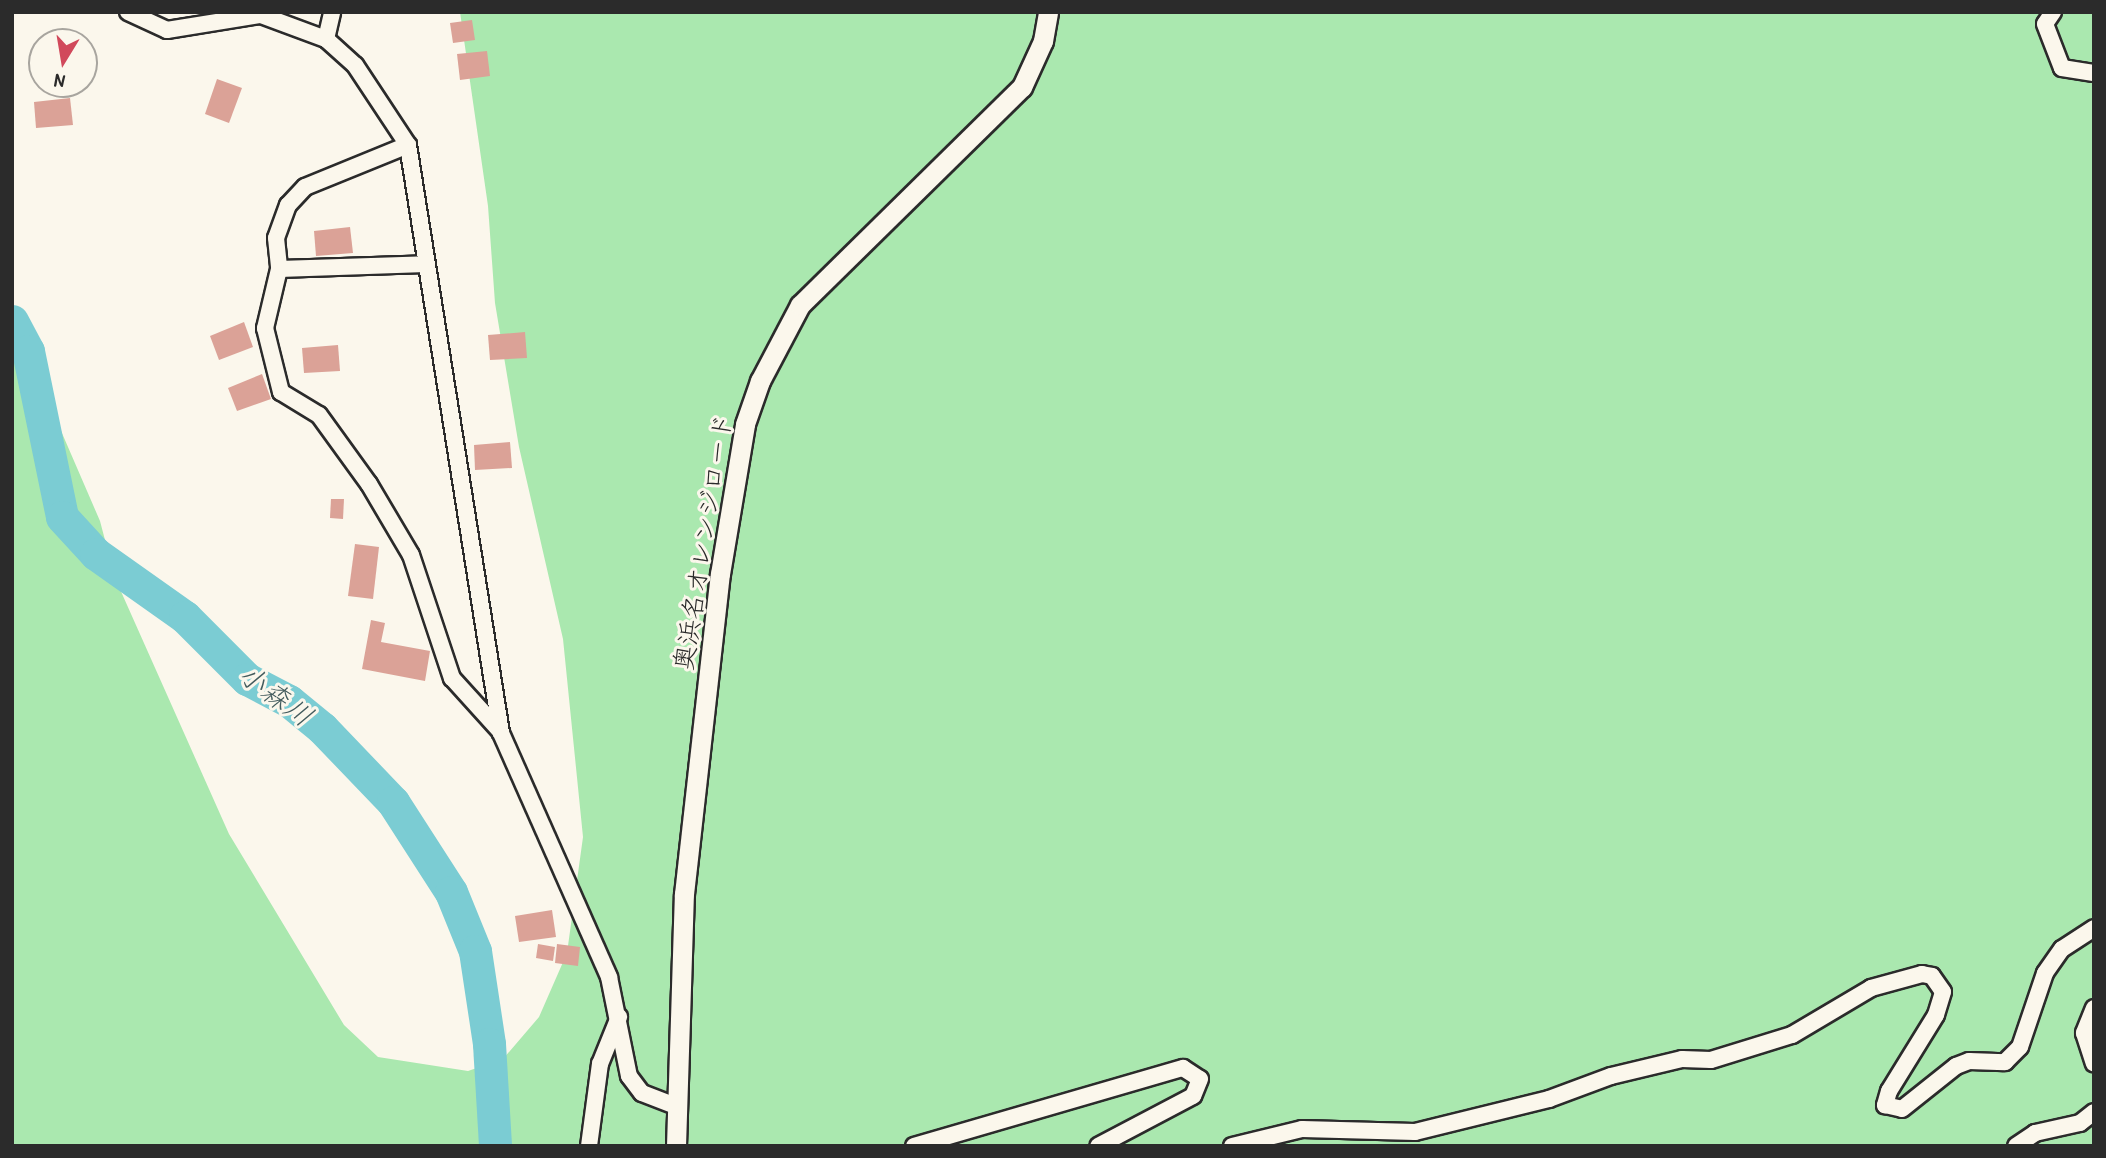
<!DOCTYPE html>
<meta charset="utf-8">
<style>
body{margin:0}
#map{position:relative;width:2106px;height:1158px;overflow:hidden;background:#fbf7ec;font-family:"Patrick Hand","Klee One",sans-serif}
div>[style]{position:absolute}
.green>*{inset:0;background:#aae8af}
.river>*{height:33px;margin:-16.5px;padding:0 16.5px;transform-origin:16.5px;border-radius:16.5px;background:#7bccd3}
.building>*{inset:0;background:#dba297}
.roads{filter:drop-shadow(2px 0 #2b2b2b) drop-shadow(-2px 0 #2b2b2b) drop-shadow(0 2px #2b2b2b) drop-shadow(0 -2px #2b2b2b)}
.minor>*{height:16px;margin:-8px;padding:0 8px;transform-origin:8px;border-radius:8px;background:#fbf7ec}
.tertiary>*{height:19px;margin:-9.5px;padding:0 9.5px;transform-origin:9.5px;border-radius:9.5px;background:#fbf7ec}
span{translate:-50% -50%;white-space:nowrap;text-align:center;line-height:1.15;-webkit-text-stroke:6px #fbf7ec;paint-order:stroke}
.street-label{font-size:26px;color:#2b2b2b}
.water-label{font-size:28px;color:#435b5d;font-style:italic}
.frame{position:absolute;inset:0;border:14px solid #2b2b2b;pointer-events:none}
.north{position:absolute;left:28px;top:28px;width:70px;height:70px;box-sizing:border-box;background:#fbf7ec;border:2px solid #a8a59f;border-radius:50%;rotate:191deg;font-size:19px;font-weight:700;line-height:28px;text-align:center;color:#2b2b2b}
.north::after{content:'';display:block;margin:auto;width:24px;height:32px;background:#d1495b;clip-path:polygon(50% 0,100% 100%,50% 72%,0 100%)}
</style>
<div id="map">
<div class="green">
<div style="clip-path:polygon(460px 12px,2094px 12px,2094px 1146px,12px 1146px,12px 355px,52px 410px,100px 521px,115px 578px,229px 834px,344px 1025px,378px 1057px,468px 1071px,503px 1059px,539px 1017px,567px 953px,583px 837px,563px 639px,519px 447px,495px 303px,488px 206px)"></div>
</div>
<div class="river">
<div style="left:12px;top:321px;width:34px;rotate:62deg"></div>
<div style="left:28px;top:351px;width:169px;rotate:78.4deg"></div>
<div style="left:62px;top:517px;width:50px;rotate:47.4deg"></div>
<div style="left:96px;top:554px;width:109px;rotate:35.3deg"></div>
<div style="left:185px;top:617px;width:88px;rotate:45deg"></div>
<div style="left:247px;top:679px;width:47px;rotate:27.6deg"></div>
<div style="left:289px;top:701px;width:43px;rotate:39.3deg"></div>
<div style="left:322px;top:728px;width:103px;rotate:46.2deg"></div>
<div style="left:393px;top:802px;width:107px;rotate:57.2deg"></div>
<div style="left:451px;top:892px;width:64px;rotate:67.9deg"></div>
<div style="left:475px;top:951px;width:94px;rotate:81.4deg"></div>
<div style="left:489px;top:1044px;width:102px;rotate:86.6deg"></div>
</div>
<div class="building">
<div style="clip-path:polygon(472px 20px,475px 40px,453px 43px,450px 23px)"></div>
<div style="clip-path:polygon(487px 51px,490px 76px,460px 80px,457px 54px)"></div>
<div style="clip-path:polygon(217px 79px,242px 88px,229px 123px,205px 114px)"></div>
<div style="clip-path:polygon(70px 98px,73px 125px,36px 128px,34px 102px)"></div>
<div style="clip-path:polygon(350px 227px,353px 253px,316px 256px,314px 231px)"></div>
<div style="clip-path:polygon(244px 322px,253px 347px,219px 360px,210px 336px)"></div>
<div style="clip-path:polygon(525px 332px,527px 358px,490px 360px,488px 335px)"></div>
<div style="clip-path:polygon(338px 345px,340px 371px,304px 373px,302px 348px)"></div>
<div style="clip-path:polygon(262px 374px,271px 399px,237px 411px,228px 388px)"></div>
<div style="clip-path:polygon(510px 442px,512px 468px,475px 470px,474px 445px)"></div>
<div style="clip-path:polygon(331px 499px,344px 499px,343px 519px,330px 518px)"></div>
<div style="clip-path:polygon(355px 544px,379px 547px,373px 599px,348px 596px)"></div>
<div style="clip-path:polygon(371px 620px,385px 623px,381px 642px,430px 651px,425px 681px,362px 669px)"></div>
<div style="clip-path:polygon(552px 910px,556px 937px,519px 942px,515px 916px)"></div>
<div style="clip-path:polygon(538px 944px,555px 947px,553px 961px,536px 958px)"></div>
<div style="clip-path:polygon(557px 944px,580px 947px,578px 966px,555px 963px)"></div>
</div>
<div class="roads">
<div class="minor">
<div style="left:128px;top:12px;width:43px;rotate:24.8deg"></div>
<div style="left:167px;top:30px;width:95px;rotate:-9.1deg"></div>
<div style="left:261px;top:15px;width:69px;rotate:20.3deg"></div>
<div style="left:326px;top:39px;width:39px;rotate:42deg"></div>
<div style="left:355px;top:65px;width:96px;rotate:56.5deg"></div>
<div style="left:408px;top:145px;width:595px;rotate:81.01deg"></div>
<div style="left:501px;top:733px;width:267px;rotate:66.1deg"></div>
<div style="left:609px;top:977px;width:101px;rotate:78.6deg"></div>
<div style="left:629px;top:1076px;width:21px;rotate:53deg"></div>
<div style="left:642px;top:1093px;width:34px;rotate:21deg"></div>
<div style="left:2053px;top:12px;width:14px;rotate:124deg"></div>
<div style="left:2045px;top:24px;width:47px;rotate:68.9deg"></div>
<div style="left:2062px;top:68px;width:32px;rotate:9deg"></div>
<div style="left:326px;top:39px;width:28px;rotate:-77deg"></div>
<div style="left:408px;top:145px;width:111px;rotate:157.8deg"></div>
<div style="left:305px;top:187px;width:25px;rotate:133deg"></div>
<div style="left:288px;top:205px;width:35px;rotate:110deg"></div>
<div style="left:276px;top:238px;width:31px;rotate:84deg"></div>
<div style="left:279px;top:269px;width:61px;rotate:103.3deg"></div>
<div style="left:265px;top:328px;width:66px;rotate:76deg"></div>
<div style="left:281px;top:392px;width:44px;rotate:31.2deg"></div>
<div style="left:319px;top:415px;width:85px;rotate:54.1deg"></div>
<div style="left:369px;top:484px;width:82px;rotate:59.4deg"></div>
<div style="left:411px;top:555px;width:130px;rotate:71.6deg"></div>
<div style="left:452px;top:678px;width:72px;rotate:47.8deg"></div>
<div style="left:279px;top:269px;width:147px;rotate:-1.9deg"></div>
<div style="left:2094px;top:1008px;width:27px;rotate:112deg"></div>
<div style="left:2084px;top:1033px;width:32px;rotate:72deg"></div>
<div style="left:589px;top:1146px;width:83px;rotate:-82.4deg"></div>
<div style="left:600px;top:1064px;width:51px;rotate:-68deg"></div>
<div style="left:914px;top:1146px;width:280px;rotate:-16.2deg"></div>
<div style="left:1183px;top:1068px;width:20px;rotate:33deg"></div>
<div style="left:1200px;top:1079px;width:18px;rotate:112deg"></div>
<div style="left:1193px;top:1096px;width:107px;rotate:152.2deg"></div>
<div style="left:1232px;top:1146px;width:72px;rotate:-13.7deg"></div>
<div style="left:1302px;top:1129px;width:113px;rotate:1.5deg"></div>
<div style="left:1415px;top:1132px;width:138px;rotate:-13.8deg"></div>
<div style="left:1549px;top:1099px;width:66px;rotate:-20.4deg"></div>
<div style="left:1611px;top:1076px;width:73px;rotate:-13.5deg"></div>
<div style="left:1682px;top:1059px;width:29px;rotate:2deg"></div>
<div style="left:1711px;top:1060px;width:85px;rotate:-17.2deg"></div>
<div style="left:1792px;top:1035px;width:92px;rotate:-30.7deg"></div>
<div style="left:1871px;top:988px;width:53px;rotate:-15.4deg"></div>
<div style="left:1922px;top:974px;width:10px;rotate:11deg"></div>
<div style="left:1932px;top:976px;width:19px;rotate:55deg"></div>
<div style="left:1943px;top:992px;width:24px;rotate:107deg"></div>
<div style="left:1936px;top:1015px;width:89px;rotate:121.7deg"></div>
<div style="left:1889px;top:1091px;width:15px;rotate:106deg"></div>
<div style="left:1885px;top:1105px;width:17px;rotate:13deg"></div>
<div style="left:1902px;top:1109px;width:69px;rotate:-38.5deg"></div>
<div style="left:1956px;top:1066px;width:14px;rotate:-21deg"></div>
<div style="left:1969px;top:1061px;width:36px;rotate:2deg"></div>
<div style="left:2005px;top:1062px;width:21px;rotate:-45deg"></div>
<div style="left:2020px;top:1047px;width:78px;rotate:-71.3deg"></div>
<div style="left:2045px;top:973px;width:29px;rotate:-55deg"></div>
<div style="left:2062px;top:949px;width:38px;rotate:-33deg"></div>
<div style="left:2016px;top:1146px;width:23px;rotate:-34deg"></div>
<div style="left:2035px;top:1133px;width:46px;rotate:-12.5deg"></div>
<div style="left:2080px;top:1123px;width:18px;rotate:-38deg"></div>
</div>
<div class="tertiary">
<div style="left:676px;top:1146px;width:252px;rotate:-88.2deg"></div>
<div style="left:684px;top:894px;width:322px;rotate:-83.6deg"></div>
<div style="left:720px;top:574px;width:152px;rotate:-80.5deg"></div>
<div style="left:745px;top:424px;width:46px;rotate:-70.8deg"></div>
<div style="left:760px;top:381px;width:86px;rotate:-62.2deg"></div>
<div style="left:800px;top:305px;width:311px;rotate:-44.5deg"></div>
<div style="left:1022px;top:87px;width:51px;rotate:-65.5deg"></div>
<div style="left:1043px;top:41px;width:29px;rotate:-80deg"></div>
</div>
</div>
<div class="street-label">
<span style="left:703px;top:542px;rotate:-81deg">奥浜名オレンジロード</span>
</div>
<div class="water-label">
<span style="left:276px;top:695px;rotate:36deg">小森川</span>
</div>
<div class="frame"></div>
<div class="north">N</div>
</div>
